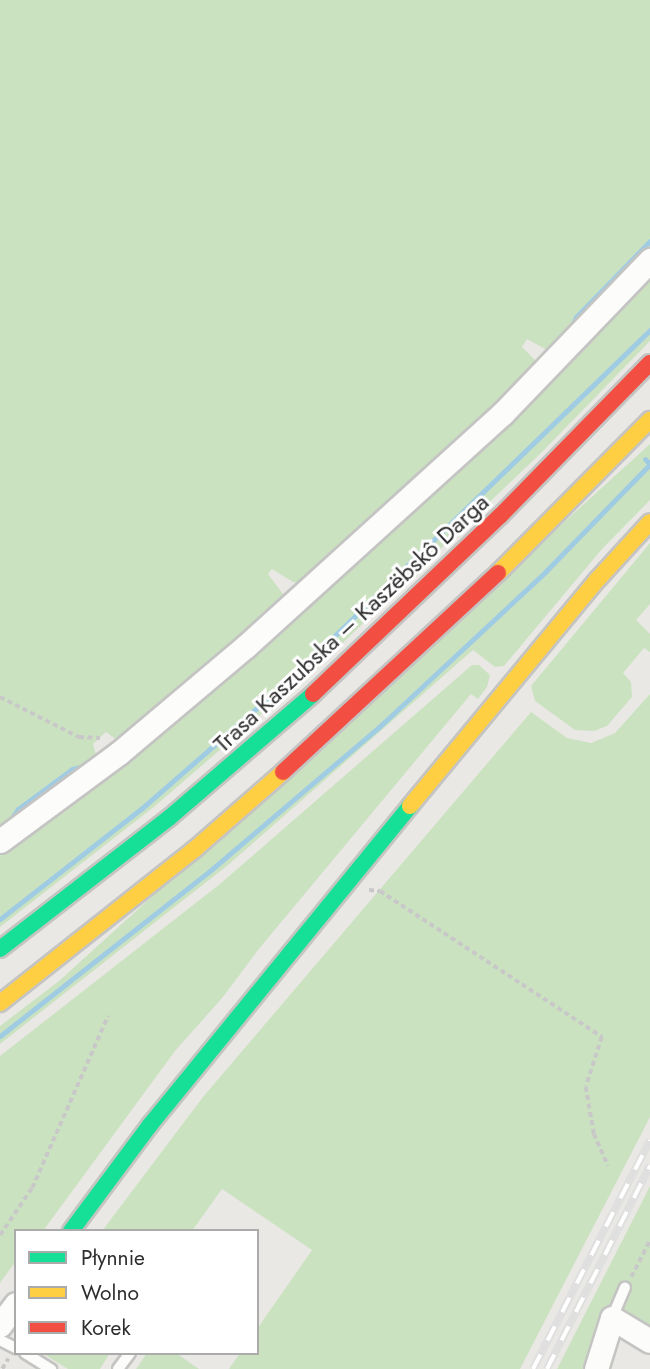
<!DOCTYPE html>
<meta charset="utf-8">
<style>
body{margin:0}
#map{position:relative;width:650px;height:1369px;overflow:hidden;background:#eae8e4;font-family:Jost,sans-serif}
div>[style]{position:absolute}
.green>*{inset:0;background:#cbe2c1}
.stream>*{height:5px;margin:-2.5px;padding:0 2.5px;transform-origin:2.5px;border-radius:2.5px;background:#a0cce3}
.path>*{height:3.5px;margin-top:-1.75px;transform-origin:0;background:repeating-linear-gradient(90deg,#c8c8c8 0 5px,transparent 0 8.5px)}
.roads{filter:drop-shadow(2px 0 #c4c4c3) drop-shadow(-2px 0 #c4c4c3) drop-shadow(0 2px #c4c4c3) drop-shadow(0 -2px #c4c4c3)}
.lane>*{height:10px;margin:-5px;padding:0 5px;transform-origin:5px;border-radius:5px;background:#fcfcfb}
.street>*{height:23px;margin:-11.5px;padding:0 11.5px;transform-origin:11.5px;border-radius:11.5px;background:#fcfcfb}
.fast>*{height:16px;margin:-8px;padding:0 8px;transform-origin:8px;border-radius:8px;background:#16e098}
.slow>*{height:16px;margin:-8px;padding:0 8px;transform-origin:8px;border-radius:8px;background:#ffcf43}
.jam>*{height:16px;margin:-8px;padding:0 8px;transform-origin:8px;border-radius:8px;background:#f24e42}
.rail>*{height:8px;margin-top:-4px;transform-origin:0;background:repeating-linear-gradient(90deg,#fff 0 16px,#dfdfe0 0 32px);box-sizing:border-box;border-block:2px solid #dfdfe0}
span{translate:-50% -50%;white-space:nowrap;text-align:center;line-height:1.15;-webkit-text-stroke:6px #fff;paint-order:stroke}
.street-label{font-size:24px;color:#2d2d2d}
.legend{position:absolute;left:14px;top:1229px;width:245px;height:126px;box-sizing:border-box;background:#fff;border:2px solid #ababab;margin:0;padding:9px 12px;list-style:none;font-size:21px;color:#2d2d2d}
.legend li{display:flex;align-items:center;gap:14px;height:35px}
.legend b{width:35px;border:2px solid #ababab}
</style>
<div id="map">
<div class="green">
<div style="clip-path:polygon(0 0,650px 0,650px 249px,547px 350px,527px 339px,522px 347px,535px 360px,536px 367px,304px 584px,293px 582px,272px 569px,268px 574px,283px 594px,282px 604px,117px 740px,106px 732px,93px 744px,97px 758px,0 833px)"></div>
<div style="clip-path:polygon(650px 270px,650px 341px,543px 451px,331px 654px,155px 806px,0 927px,0 849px,59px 806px)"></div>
<div style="clip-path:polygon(650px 444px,650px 500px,602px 549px,504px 666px,495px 667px,473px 650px,228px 865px,0 1044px,0 1026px,59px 981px)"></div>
<div style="clip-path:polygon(650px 543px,650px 604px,636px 620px,650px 634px,650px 652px,644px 648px,623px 673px,631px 682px,632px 697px,607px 726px,594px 731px,575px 730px,535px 701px,531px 686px)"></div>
<div style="clip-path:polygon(472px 665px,479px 665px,490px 675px,487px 687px,478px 699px,471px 694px,258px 950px,223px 997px,175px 1051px,43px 1231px,16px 1231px,16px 1261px,0 1283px,0 1056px,220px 884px)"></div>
<div style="clip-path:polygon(650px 694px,650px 1117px,520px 1369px,229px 1369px,240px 1353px,257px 1353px,257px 1329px,312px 1250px,222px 1189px,192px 1231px,102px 1231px,203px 1097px,531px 712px,567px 738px,591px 743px,615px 733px)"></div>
<div style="clip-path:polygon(650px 1186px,650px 1330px,608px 1308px,586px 1369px,557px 1369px)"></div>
<div style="clip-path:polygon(42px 1353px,110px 1353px,100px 1369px,68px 1369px)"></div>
<div style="clip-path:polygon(147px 1353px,176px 1353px,199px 1369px,136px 1369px)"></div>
</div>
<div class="stream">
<div style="left:570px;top:329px;width:13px;rotate:-63deg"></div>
<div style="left:576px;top:317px;width:106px;rotate:-45.8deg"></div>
<div style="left:120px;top:737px;width:18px;rotate:-38deg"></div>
<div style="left:11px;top:819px;width:12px;rotate:-55deg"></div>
<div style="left:18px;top:809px;width:67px;rotate:-36.5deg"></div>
<div style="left:72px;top:769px;width:9px;rotate:-13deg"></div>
<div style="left:81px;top:767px;width:17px;rotate:-36deg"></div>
<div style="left:0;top:919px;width:179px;rotate:-38deg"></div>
<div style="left:141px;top:809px;width:196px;rotate:-41.1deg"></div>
<div style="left:289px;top:680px;width:503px;rotate:-44.11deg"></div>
<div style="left:0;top:1036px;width:270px;rotate:-38.2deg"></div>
<div style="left:212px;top:869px;width:219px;rotate:-40.4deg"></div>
<div style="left:379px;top:727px;width:229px;rotate:-43deg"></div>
<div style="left:546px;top:571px;width:149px;rotate:-45.8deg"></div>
<div style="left:650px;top:464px;width:7px;rotate:-135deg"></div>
</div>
<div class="path">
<div style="left:0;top:697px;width:89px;rotate:26.9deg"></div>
<div style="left:79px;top:737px;width:21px;rotate:3deg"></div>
<div style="left:369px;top:890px;width:11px;rotate:5deg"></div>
<div style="left:380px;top:891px;width:266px;rotate:33.3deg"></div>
<div style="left:602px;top:1037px;width:52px;rotate:107.7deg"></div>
<div style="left:586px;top:1087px;width:48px;rotate:80.3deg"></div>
<div style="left:594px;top:1134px;width:35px;rotate:66deg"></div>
<div style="left:0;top:1235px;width:57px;rotate:-55.8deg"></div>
<div style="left:32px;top:1188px;width:188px;rotate:-66.2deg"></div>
<div style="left:631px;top:1277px;width:42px;rotate:-62.8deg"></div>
<div style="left:2px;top:1369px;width:12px;rotate:-59deg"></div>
</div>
<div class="roads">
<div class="lane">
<div style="left:612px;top:1318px;width:33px;rotate:-67deg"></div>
<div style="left:0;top:1340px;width:18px;rotate:27deg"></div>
<div style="left:25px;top:1353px;width:31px;rotate:32deg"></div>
<div style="left:118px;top:1369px;width:20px;rotate:-53deg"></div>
</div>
<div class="street">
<div style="left:0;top:841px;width:148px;rotate:-36.5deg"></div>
<div style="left:119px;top:753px;width:166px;rotate:-40.1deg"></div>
<div style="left:246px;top:646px;width:345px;rotate:-42.2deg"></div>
<div style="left:502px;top:414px;width:214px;rotate:-46.1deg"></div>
<div style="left:0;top:1325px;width:26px;rotate:-53deg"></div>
<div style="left:596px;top:1369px;width:53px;rotate:-72.6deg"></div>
<div style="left:612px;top:1318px;width:44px;rotate:31.2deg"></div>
</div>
<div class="fast">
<div style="left:0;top:949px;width:214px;rotate:-37.8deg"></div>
<div style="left:169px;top:818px;width:190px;rotate:-40.7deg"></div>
<div style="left:71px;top:1231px;width:132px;rotate:-53.3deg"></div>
<div style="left:150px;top:1125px;width:412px;rotate:-50.8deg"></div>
</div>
<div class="slow">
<div style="left:498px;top:573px;width:216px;rotate:-45.2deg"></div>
<div style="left:410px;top:806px;width:295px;rotate:-50.4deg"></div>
<div style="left:598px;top:579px;width:77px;rotate:-47.6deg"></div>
<div style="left:0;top:1003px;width:248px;rotate:-38.3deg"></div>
<div style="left:195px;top:849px;width:117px;rotate:-41.2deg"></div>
</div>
<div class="jam">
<div style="left:313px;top:694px;width:258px;rotate:-43.6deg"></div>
<div style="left:500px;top:516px;width:214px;rotate:-45.6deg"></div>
<div style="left:283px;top:772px;width:293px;rotate:-42.8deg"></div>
</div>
</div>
<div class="rail">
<div style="left:533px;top:1369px;width:257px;rotate:-62.9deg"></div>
<div style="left:547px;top:1369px;width:228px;rotate:-63.1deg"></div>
</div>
<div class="street-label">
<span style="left:351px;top:623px;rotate:-43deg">Trasa Kaszubska – Kaszëbskô Darga</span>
</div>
<ul class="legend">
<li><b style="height:9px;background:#16e098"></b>Płynnie</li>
<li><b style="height:9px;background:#ffcf43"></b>Wolno</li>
<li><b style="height:9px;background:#f24e42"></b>Korek</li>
</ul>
</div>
